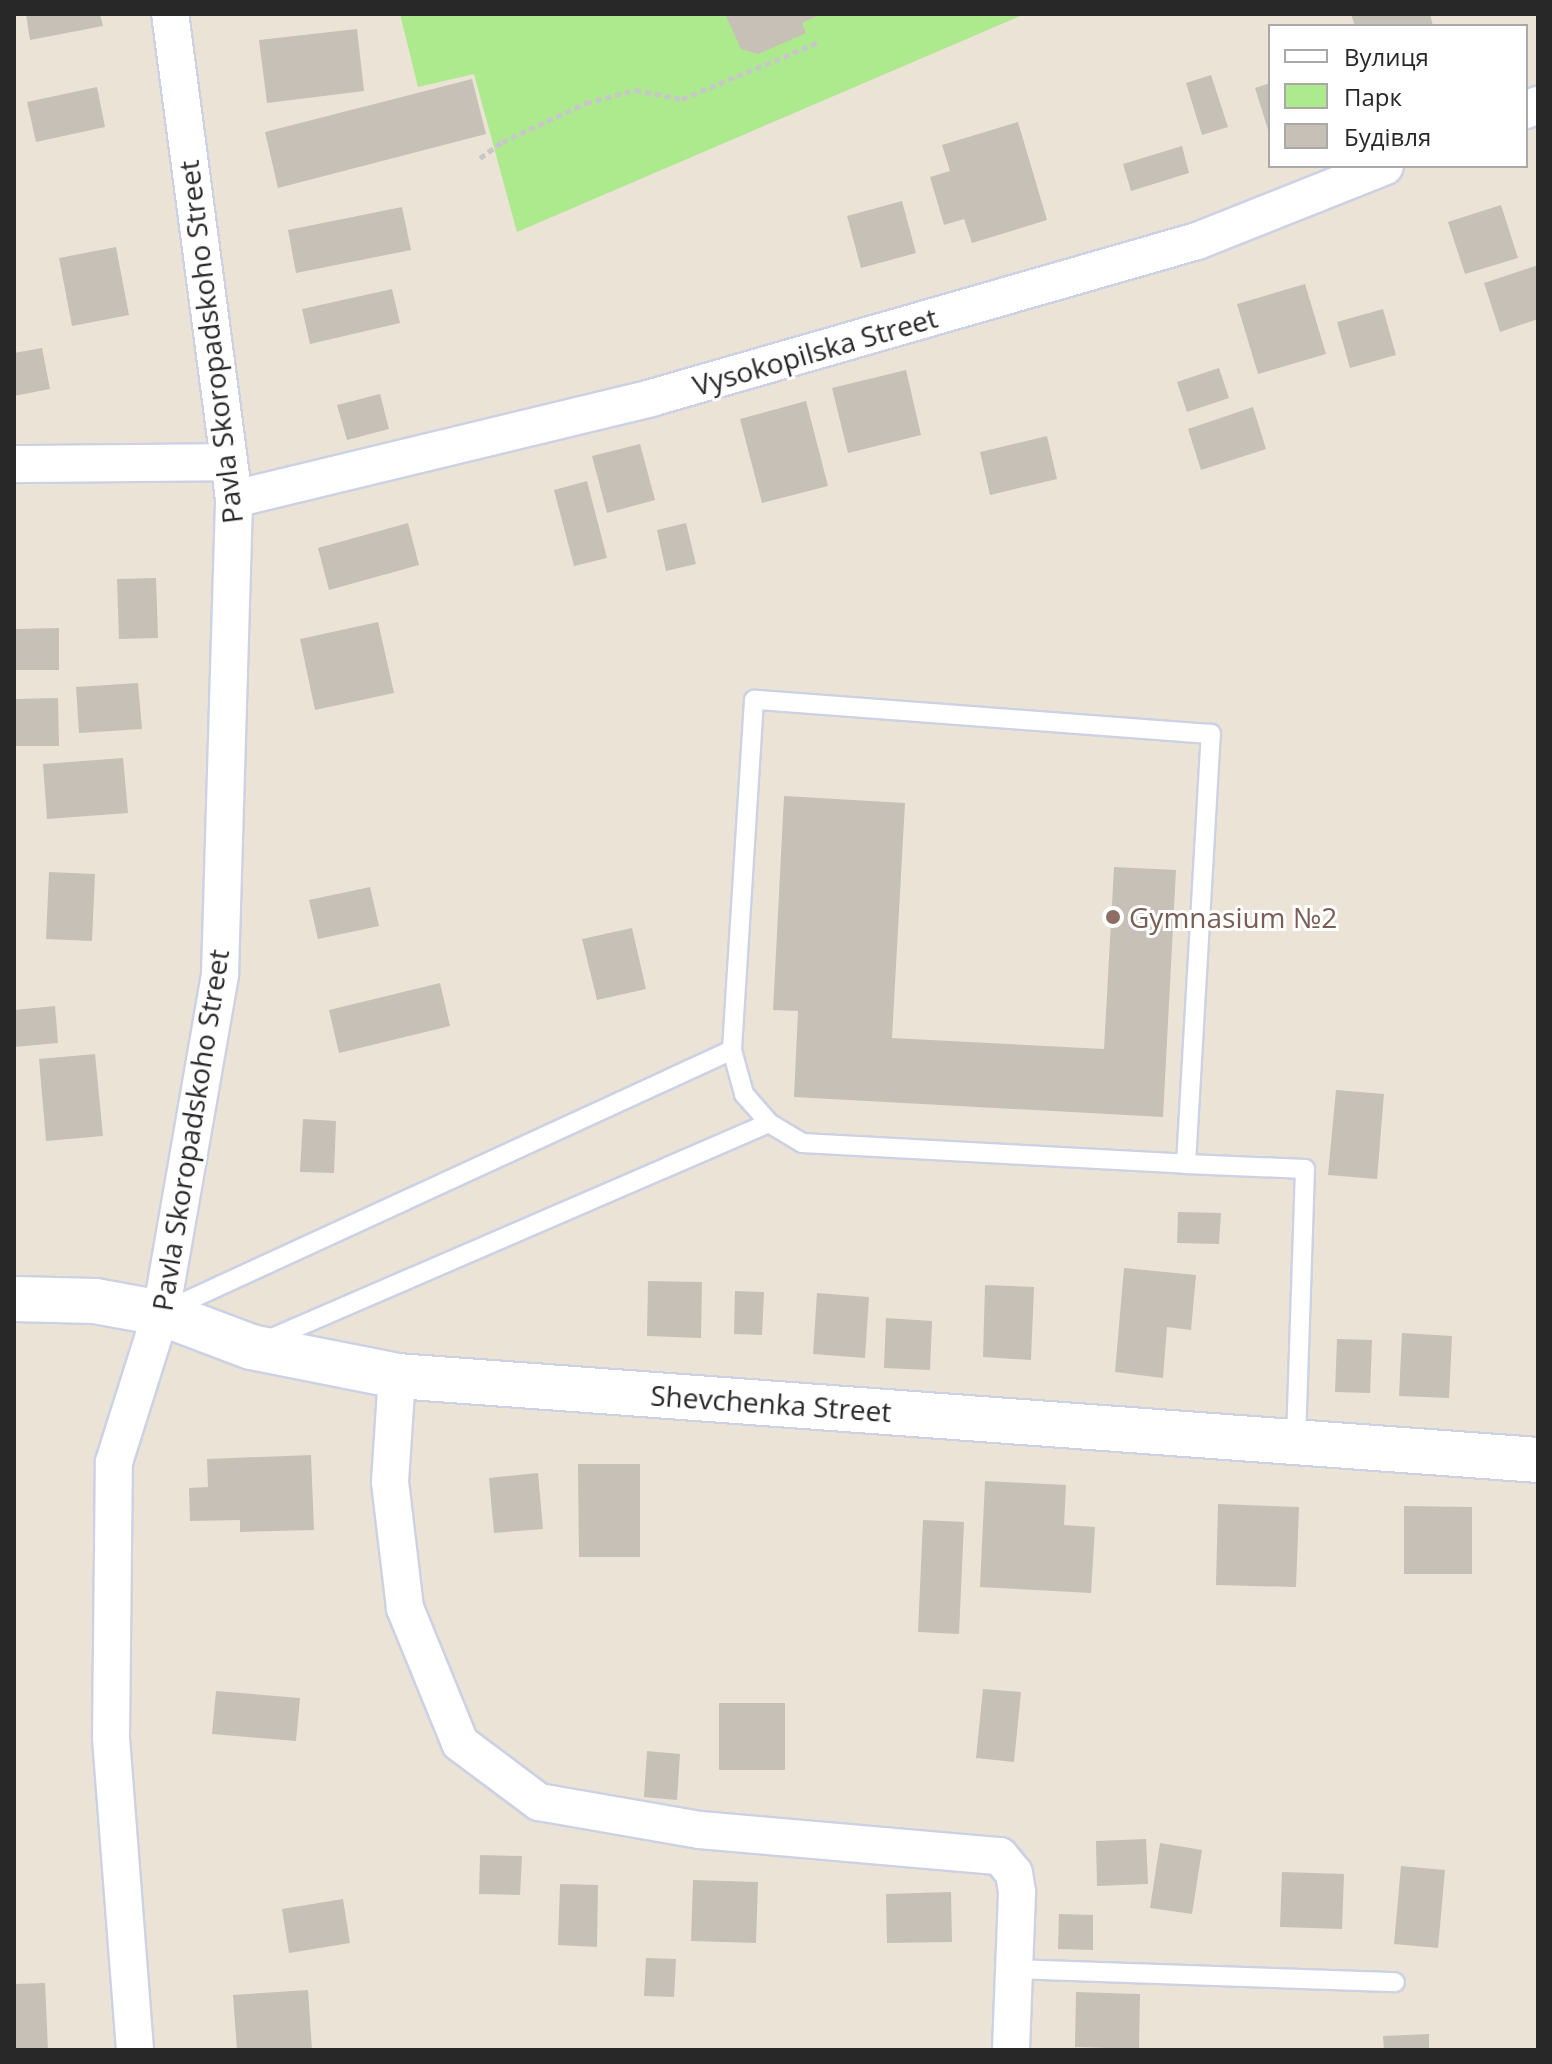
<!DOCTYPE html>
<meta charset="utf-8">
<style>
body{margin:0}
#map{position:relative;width:1552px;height:2064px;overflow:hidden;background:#ece3d7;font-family:"Open Sans",sans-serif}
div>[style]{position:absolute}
.green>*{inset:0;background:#ade98d}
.building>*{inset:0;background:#c7c0b7}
.path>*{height:5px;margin-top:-2.5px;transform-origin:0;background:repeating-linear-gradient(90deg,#c7c7c7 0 6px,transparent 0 10px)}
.roads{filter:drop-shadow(2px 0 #ccd1e3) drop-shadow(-2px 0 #ccd1e3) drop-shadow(0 2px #ccd1e3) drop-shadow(0 -2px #ccd1e3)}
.lane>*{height:18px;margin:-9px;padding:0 9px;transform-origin:9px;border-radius:9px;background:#fff}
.street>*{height:36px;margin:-18px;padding:0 18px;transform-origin:18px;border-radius:18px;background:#fff}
.secondary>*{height:44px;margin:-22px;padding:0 22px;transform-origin:22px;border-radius:22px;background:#fff}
.dots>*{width:22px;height:22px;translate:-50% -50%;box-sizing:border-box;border:4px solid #fff;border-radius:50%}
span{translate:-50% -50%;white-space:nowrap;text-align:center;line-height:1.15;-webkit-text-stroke:6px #fff;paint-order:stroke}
.street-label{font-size:28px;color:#282828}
.education-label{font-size:28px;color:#785e54}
.left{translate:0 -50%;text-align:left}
.frame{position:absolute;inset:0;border:16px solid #282828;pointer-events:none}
.legend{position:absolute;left:1268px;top:24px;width:260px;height:144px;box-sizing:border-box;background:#fff;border:2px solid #a9a9a9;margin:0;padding:10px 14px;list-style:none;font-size:24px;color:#282828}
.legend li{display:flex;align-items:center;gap:16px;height:40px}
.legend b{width:40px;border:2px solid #a9a9a9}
</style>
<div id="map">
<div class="green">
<div style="clip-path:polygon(400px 14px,1025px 14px,517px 232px,474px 74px,418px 87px)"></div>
</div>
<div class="building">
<div style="clip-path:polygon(26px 14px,100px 14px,103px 26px,30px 40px)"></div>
<div style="clip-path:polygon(725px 14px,821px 14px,802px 23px,806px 33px,758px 54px,741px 49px)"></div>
<div style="clip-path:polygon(1351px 14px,1430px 14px,1433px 26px,1355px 26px)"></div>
<div style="clip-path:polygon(357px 29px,364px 91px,267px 103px,259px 40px)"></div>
<div style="clip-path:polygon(1211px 75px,1228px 127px,1202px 135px,1186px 83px)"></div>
<div style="clip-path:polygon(472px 79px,486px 134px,278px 188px,265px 132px)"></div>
<div style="clip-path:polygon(1270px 83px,1270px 133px,1269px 133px,1255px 88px)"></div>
<div style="clip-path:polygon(97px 87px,105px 127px,36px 142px,27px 102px)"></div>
<div style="clip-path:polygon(1018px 122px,1047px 220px,972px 243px,964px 219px,944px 225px,930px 177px,950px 171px,942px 145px)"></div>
<div style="clip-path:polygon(1182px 146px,1189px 173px,1131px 191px,1123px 164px)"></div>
<div style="clip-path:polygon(902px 201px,916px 253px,861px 268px,847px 216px)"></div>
<div style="clip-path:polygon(1501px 205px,1518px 258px,1465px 274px,1448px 222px)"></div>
<div style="clip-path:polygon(402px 207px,411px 250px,296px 273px,288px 230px)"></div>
<div style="clip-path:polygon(116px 247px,129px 315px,72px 326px,59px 258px)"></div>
<div style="clip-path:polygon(1538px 265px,1538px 319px,1500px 332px,1484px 283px)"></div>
<div style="clip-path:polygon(1305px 284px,1326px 354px,1258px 374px,1237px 304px)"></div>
<div style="clip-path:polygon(392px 289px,400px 323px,310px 344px,302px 309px)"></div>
<div style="clip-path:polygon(1383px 309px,1396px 355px,1350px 368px,1337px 322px)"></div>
<div style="clip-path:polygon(42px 348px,50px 389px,14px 396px,14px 353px)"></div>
<div style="clip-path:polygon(1219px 368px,1229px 398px,1187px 412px,1177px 382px)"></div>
<div style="clip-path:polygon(906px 370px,921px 435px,848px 453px,832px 388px)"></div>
<div style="clip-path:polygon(380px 394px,389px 429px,347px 440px,337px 405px)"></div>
<div style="clip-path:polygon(806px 401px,828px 486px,762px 503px,740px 419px)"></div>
<div style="clip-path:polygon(1253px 407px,1266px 449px,1201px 470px,1188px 429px)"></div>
<div style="clip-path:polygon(1047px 436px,1057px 479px,990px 495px,980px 452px)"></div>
<div style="clip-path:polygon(640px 444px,655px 500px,607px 513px,592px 456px)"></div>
<div style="clip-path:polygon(587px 481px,607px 558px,574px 566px,554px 490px)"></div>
<div style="clip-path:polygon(408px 523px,419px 565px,329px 590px,318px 548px)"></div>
<div style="clip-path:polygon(686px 523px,696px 564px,666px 571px,657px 530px)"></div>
<div style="clip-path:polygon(156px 578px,158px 638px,119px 639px,117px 579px)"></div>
<div style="clip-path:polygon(378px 622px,394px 693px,315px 710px,300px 639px)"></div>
<div style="clip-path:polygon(59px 628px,59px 670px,14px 670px,14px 629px)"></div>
<div style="clip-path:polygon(138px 683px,142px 729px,79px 733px,76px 687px)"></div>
<div style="clip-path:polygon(58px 698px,59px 746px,14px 746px,14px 699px)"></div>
<div style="clip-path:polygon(123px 758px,128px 813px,47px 819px,43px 764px)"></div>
<div style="clip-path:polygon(784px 796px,905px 803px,892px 1038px,1104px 1049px,1114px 867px,1176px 870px,1163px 1117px,794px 1097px,798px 1011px,773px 1010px)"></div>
<div style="clip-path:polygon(49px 872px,95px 874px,92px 941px,46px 939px)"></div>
<div style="clip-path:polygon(370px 887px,379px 926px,318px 939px,309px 900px)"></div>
<div style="clip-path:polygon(632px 928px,646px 989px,597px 1000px,582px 939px)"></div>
<div style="clip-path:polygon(440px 983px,450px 1026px,339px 1053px,329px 1010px)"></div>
<div style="clip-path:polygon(55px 1006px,58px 1043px,14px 1047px,14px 1010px)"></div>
<div style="clip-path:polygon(95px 1054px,103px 1136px,46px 1141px,39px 1059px)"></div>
<div style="clip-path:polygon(1336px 1090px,1384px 1094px,1377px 1179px,1328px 1175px)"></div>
<div style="clip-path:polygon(303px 1119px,336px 1121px,334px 1173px,300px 1172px)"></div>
<div style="clip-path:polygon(1178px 1212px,1221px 1213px,1219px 1244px,1177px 1243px)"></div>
<div style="clip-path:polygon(1124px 1268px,1196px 1275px,1191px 1330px,1167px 1327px,1163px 1378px,1115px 1372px)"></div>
<div style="clip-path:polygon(648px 1281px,702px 1282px,701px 1338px,647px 1336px)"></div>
<div style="clip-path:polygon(985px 1285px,1034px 1287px,1031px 1360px,983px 1357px)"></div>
<div style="clip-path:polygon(735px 1291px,764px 1292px,762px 1335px,734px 1334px)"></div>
<div style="clip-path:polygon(817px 1293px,869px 1297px,865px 1358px,813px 1354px)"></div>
<div style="clip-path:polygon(886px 1318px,932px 1321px,930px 1370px,884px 1368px)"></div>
<div style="clip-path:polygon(1402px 1333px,1452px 1336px,1449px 1398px,1399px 1396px)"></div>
<div style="clip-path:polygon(1337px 1339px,1372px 1340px,1370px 1393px,1335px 1392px)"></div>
<div style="clip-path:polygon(311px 1455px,314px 1530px,240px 1532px,240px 1520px,190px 1521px,189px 1488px,208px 1487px,207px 1459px)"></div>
<div style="clip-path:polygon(578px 1464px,640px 1464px,640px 1557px,579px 1557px)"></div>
<div style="clip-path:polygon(538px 1473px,543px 1529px,494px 1533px,489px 1478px)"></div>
<div style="clip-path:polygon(985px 1481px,1066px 1485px,1064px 1525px,1095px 1527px,1091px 1593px,980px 1587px)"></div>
<div style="clip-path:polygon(1218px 1504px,1299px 1507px,1296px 1587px,1216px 1585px)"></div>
<div style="clip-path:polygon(1404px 1506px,1472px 1507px,1472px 1574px,1404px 1574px)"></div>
<div style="clip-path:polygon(923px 1520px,964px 1522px,959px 1634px,918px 1632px)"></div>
<div style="clip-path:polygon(983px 1689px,1021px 1692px,1014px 1762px,976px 1758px)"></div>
<div style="clip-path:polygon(216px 1691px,300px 1698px,296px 1741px,212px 1734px)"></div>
<div style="clip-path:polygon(719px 1703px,785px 1703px,785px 1770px,719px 1770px)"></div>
<div style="clip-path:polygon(647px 1751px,680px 1754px,677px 1800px,644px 1797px)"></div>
<div style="clip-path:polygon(1146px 1839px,1148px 1884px,1097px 1886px,1096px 1841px)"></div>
<div style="clip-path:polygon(1160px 1843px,1202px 1850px,1192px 1914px,1150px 1908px)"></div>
<div style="clip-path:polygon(480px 1855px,522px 1856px,520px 1895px,479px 1894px)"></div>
<div style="clip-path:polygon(1401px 1866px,1445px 1870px,1438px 1948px,1394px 1944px)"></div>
<div style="clip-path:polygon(1282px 1872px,1344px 1874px,1342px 1929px,1280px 1927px)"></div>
<div style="clip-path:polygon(693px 1880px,758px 1882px,756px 1943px,691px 1941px)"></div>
<div style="clip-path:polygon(560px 1884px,598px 1885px,597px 1947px,558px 1945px)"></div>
<div style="clip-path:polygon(951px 1892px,952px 1942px,887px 1943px,886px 1894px)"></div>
<div style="clip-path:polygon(343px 1899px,350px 1943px,289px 1953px,282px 1909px)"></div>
<div style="clip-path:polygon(1059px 1914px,1093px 1915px,1093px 1950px,1058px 1949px)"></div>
<div style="clip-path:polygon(646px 1958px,676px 1959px,674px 1997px,644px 1996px)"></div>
<div style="clip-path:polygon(45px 1983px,48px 2050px,14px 2050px,14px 1984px)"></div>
<div style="clip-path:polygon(308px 1990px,312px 2050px,237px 2050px,233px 1995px)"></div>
<div style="clip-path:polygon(1076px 1992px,1140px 1994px,1139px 2049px,1075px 2047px)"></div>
<div style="clip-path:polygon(1429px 2034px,1429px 2050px,1384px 2050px,1383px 2036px)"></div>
</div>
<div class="path">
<div style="left:480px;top:158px;width:27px;rotate:-36deg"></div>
<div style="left:502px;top:142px;width:93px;rotate:-24.9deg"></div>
<div style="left:586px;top:103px;width:51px;rotate:-14.9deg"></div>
<div style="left:635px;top:90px;width:48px;rotate:10.8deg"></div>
<div style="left:682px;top:99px;width:148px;rotate:-22.6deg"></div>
</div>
<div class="roads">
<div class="lane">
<div style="left:1186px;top:1164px;width:431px;rotate:-86.7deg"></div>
<div style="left:1211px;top:734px;width:458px;rotate:-175.7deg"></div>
<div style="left:754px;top:700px;width:351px;rotate:93.6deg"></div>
<div style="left:732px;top:1050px;width:46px;rotate:74.7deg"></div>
<div style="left:744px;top:1094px;width:38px;rotate:49deg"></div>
<div style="left:769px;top:1123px;width:39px;rotate:31deg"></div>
<div style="left:802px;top:1143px;width:385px;rotate:3.1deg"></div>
<div style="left:1186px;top:1164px;width:119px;rotate:2.4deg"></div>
<div style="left:1305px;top:1169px;width:273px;rotate:91.9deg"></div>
<div style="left:167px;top:1310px;width:622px;rotate:-24.71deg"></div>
<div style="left:265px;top:1341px;width:549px;rotate:-23.39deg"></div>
<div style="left:1015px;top:1969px;width:380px;rotate:2deg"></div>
</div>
<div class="street">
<div style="left:1526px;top:110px;width:13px;rotate:-23deg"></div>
<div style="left:14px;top:464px;width:215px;rotate:-0.5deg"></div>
<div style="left:234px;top:499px;width:429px;rotate:-13.6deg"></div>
<div style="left:651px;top:398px;width:568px;rotate:-16.04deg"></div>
<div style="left:1197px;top:241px;width:202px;rotate:-21.7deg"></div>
<div style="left:397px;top:1376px;width:106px;rotate:93.8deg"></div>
<div style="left:390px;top:1482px;width:127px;rotate:83.2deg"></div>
<div style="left:405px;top:1608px;width:146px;rotate:67.8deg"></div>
<div style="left:460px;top:1743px;width:99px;rotate:36.8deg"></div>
<div style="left:539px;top:1802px;width:163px;rotate:9.9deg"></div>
<div style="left:700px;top:1830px;width:301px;rotate:5deg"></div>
<div style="left:1000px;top:1856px;width:22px;rotate:51deg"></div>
<div style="left:1014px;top:1873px;width:20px;rotate:81deg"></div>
<div style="left:1017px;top:1893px;width:157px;rotate:92.2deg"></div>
<div style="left:135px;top:2050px;width:313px;rotate:-94.4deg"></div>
<div style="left:111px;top:1738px;width:276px;rotate:-89.4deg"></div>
<div style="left:114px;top:1462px;width:156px;rotate:-72.5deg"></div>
<div style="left:161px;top:1313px;width:344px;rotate:-80.1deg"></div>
<div style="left:220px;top:974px;width:475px;rotate:-88.3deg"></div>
<div style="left:234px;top:499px;width:489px;rotate:-97.5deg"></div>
</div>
<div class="secondary">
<div style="left:14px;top:1299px;width:81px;rotate:1.4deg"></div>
<div style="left:95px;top:1301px;width:67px;rotate:10.3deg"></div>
<div style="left:161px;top:1313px;width:96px;rotate:20.7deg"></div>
<div style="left:251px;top:1347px;width:149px;rotate:11.2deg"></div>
<div style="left:397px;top:1376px;width:1144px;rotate:4.21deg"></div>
</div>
</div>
<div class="dots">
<div style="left:1113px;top:917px;background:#8d6e63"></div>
</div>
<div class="street-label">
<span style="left:210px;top:342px;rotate:-97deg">Pavla Skoropadskoho Street</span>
<span style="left:815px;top:351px;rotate:-16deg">Vysokopilska Street</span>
<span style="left:190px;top:1130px;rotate:-81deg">Pavla Skoropadskoho Street</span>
<span style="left:771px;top:1403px;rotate:4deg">Shevchenka Street</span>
</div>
<div class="education-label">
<span class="left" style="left:1129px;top:917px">Gymnasium №2</span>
</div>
<div class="frame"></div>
<ul class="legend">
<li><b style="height:10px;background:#fff"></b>Вулиця</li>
<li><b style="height:22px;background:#ade98d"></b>Парк</li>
<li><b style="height:22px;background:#c7c0b7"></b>Будівля</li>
</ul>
</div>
